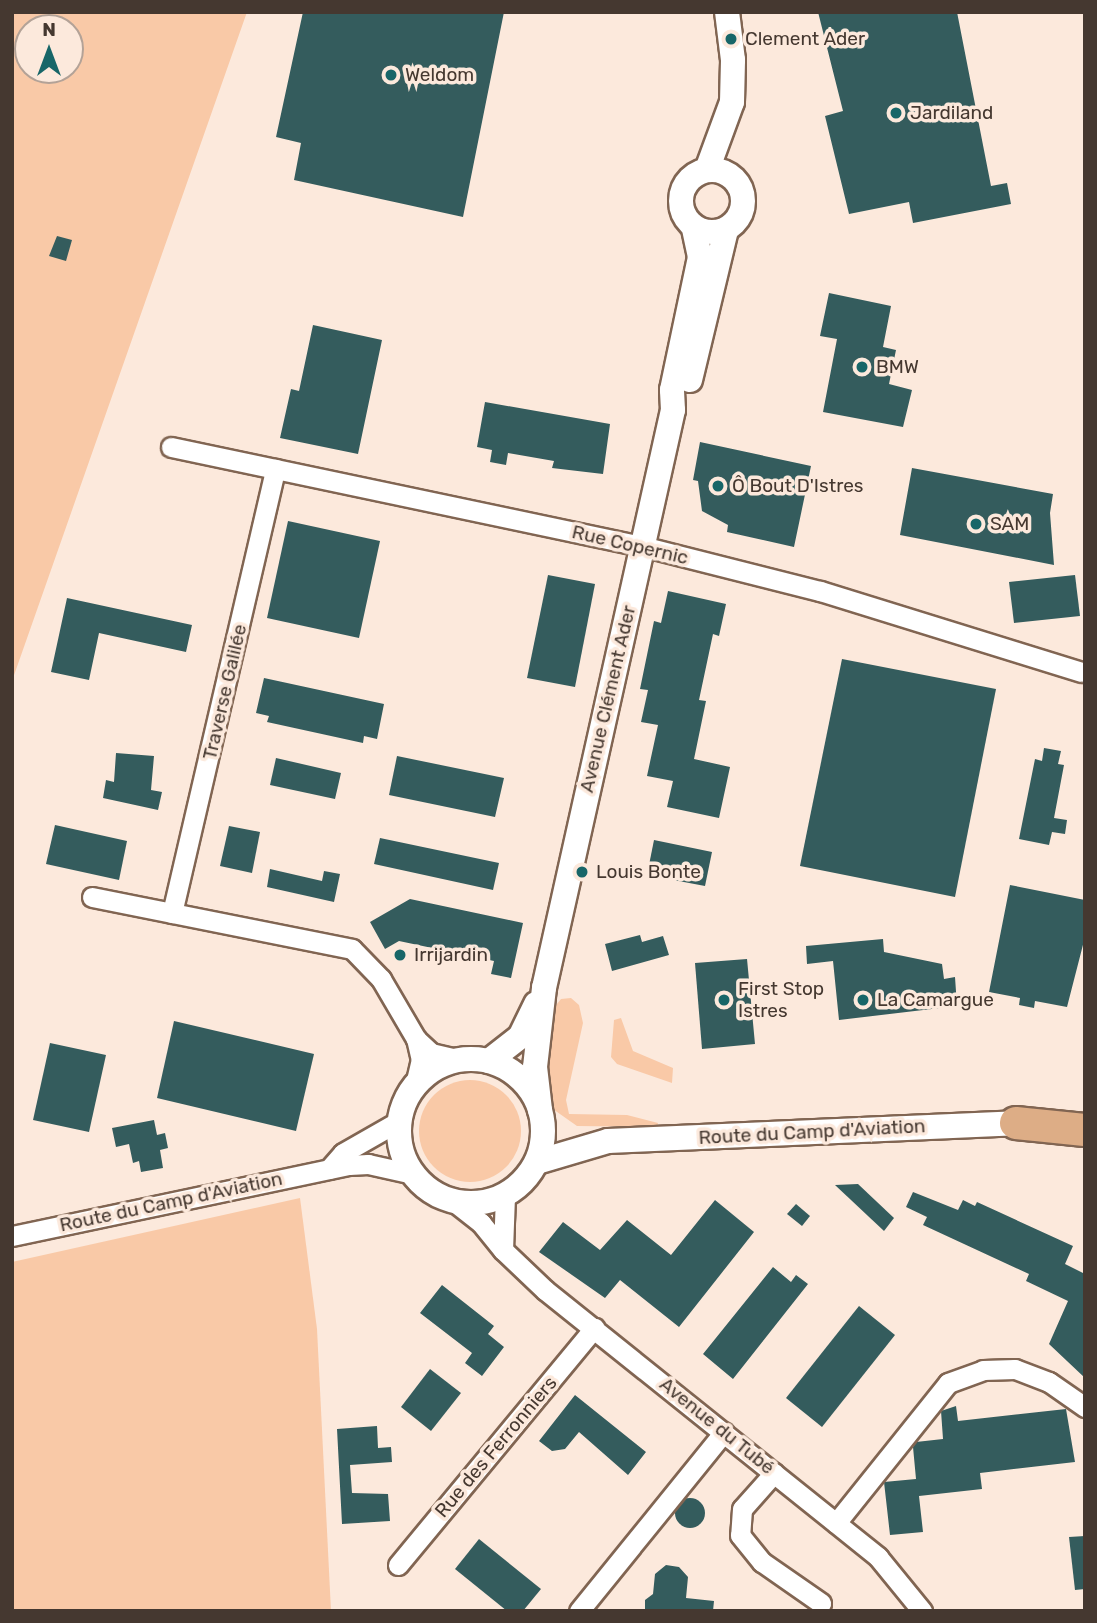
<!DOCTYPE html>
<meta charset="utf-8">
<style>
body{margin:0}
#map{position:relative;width:1097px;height:1623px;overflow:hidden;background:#fce9dc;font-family:Rubik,sans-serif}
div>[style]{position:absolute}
.green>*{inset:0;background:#f9c9a7}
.round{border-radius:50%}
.building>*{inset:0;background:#345c5d}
.roads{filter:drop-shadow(2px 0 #816552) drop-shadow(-2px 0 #816552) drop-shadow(0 2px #816552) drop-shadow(0 -2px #816552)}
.minor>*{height:19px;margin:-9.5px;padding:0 9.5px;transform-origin:9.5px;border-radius:9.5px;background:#fff}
.tertiary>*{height:24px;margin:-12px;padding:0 12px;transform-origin:12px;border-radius:12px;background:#fff}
.tertiary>.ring{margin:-12px;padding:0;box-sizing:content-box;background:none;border:24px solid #fff;border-radius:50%}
.primary>*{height:32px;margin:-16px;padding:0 16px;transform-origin:16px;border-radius:16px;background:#ddad86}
.dots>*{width:19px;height:19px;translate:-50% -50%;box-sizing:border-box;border:4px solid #fce9dc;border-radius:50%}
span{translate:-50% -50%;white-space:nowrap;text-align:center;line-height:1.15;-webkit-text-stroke:7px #fce9dc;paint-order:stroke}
.poi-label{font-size:19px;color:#453830}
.left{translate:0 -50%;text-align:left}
.street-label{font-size:19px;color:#453830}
.frame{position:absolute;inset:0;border:14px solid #453830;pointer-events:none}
.north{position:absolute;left:14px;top:14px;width:70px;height:70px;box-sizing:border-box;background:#fce9dc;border:2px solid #b3a297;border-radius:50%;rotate:0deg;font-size:19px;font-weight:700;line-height:28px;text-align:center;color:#453830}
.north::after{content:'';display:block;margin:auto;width:24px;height:32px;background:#186668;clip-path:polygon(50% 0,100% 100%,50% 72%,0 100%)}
</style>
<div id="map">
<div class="green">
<div style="clip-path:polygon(evenodd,12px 12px,247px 12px,12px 681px,12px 12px,28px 28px,70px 28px,70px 70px,28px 70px,28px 28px)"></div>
<div style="clip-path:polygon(571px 998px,579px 1005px,583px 1023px,566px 1100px,569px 1114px,627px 1115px,658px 1123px,657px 1127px,577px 1126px,550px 1107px,543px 1056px,552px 1010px,561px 999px)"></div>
<div style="clip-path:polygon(621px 1018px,633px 1051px,673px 1068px,672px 1083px,617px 1064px,611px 1057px,614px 1020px)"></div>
<div class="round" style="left:419px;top:1080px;width:102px;height:102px"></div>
<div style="clip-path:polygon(300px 1198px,317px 1329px,331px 1611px,12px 1611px,12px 1262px)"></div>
</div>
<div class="building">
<div style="clip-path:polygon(303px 12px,504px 12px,463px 217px,294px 180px,301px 143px,276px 137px)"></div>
<div style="clip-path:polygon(818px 12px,957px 12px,991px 186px,1007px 183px,1011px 204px,913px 223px,909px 202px,849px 214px,825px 116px,843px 111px)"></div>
<div style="clip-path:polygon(57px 236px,72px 240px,66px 261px,49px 256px)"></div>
<div style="clip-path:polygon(829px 293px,891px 306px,883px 347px,896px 350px,889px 384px,912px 390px,903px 427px,823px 412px,837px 339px,820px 336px)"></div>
<div style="clip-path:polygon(313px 325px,382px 340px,358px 454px,280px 438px,291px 389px,299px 391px)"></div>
<div style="clip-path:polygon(485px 402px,610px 424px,603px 474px,552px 468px,554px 461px,508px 453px,506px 465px,490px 462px,492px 450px,477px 447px)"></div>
<div style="clip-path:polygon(700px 442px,811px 466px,794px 547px,727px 532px,728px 525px,702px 511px,698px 481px,693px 480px)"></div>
<div style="clip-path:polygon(912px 468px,1053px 494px,1050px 513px,1054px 565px,900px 535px)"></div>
<div style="clip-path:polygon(288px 521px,380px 541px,359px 638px,267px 618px)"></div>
<div style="clip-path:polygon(548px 575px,595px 584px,575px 687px,527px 678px)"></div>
<div style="clip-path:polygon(1075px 575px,1080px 616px,1014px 623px,1009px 582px)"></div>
<div style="clip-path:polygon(668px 591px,726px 604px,719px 636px,713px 634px,699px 700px,706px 701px,694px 759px,730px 767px,719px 818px,667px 807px,673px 781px,647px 776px,658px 725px,641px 722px,648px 690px,640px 689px,654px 621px,661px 623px)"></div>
<div style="clip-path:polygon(67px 598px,192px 625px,186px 652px,99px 633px,89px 680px,51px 672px)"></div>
<div style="clip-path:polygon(842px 659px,996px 689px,955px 897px,800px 866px)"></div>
<div style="clip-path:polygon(264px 678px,384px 704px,377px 739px,364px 736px,363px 743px,267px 722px,269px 716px,256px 713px)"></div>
<div style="clip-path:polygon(1044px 748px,1061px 751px,1058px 764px,1064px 765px,1054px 818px,1067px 820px,1065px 834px,1052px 832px,1049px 845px,1019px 839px,1035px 759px,1042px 761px)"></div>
<div style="clip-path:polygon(116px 753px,154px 756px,151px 790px,162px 792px,158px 810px,103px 798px,106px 780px,114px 782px)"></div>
<div style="clip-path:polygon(397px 756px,504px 778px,495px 817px,389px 795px)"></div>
<div style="clip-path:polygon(276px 758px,341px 773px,335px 799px,270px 785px)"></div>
<div style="clip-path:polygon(55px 825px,127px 841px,119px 880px,46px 864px)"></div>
<div style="clip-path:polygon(229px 826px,260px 832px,252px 873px,220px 866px)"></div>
<div style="clip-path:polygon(380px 838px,499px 863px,493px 890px,374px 864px)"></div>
<div style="clip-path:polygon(654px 840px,712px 852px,705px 886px,647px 875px)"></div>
<div style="clip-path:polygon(270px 869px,322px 881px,324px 871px,340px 874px,334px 902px,267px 887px)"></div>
<div style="clip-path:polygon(1010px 885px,1085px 900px,1085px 937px,1067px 1007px,1035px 1001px,1034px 1008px,1019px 1005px,1020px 998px,989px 992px)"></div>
<div style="clip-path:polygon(410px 899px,523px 923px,511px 978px,491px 974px,494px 961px,399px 941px,385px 949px,370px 922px)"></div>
<div style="clip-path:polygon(640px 935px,642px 942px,663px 936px,669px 955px,612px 971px,605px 944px)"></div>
<div style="clip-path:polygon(883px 939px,884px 952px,942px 964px,944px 979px,955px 977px,957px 1006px,839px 1020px,833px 961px,807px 964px,806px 946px)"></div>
<div style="clip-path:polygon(747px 959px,755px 1044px,702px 1049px,695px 963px)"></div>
<div style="clip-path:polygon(174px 1021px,314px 1054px,296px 1131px,157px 1098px)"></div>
<div style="clip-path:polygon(50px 1043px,106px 1055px,89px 1132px,33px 1120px)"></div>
<div style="clip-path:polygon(154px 1120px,157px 1135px,165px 1133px,168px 1148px,160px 1150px,163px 1168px,141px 1172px,139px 1161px,133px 1163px,129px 1144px,116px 1147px,112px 1128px)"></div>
<div style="clip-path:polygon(858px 1184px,894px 1218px,884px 1231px,835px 1185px)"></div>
<div style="clip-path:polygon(913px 1192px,958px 1210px,963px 1200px,975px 1206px,977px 1202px,1073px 1246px,1065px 1264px,1085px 1274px,1085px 1378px,1049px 1344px,1068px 1301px,1026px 1281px,1029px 1274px,923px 1225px,927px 1217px,906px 1207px)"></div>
<div style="clip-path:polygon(715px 1200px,754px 1232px,679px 1327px,620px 1280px,605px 1298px,539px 1252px,563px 1222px,600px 1250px,627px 1220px,671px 1255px)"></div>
<div style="clip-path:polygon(796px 1204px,810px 1216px,802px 1226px,787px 1214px)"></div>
<div style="clip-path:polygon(773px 1267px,791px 1282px,796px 1275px,808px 1284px,733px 1379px,703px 1354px)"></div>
<div style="clip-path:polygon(442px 1285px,494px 1326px,488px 1334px,504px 1347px,482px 1376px,465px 1363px,472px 1353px,420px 1313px)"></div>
<div style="clip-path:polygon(859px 1306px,895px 1335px,822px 1427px,786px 1398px)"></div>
<div style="clip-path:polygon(430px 1369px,461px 1393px,431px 1431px,401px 1407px)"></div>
<div style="clip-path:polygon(575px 1395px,646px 1452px,628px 1475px,579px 1432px,565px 1449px,552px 1451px,539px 1441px)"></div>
<div style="clip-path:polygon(956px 1406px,958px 1421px,1066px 1409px,1075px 1462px,980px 1473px,982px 1489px,919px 1496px,923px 1532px,890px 1535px,884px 1482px,916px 1479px,913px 1447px,916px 1442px,943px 1439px,941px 1411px)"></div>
<div style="clip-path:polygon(377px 1426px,378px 1448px,391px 1447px,392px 1462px,350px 1465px,352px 1493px,388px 1494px,390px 1521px,342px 1524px,337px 1429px)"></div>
<div class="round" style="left:675px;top:1498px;width:30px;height:30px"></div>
<div style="clip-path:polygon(1085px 1536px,1085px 1589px,1075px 1590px,1069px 1537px)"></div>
<div style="clip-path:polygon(479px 1539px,541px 1589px,523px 1611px,507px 1611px,455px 1569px)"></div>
<div style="clip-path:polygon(666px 1565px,679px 1567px,688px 1577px,686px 1598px,714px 1601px,713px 1611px,645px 1611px,645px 1600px,653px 1594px,655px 1574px)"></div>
</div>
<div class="roads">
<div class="minor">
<div style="left:171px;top:447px;width:481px;rotate:11.9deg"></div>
<div style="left:642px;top:546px;width:184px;rotate:14.2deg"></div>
<div style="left:820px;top:591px;width:274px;rotate:17.2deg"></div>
<div style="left:92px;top:897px;width:265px;rotate:11.3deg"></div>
<div style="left:352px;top:949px;width:42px;rotate:46deg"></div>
<div style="left:381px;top:979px;width:69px;rotate:59.7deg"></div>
<div style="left:172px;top:913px;width:456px;rotate:-76.9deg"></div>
<div style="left:415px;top:1085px;width:26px;rotate:-77deg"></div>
<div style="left:421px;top:1060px;width:22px;rotate:-103deg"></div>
<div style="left:416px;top:1039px;width:21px;rotate:43deg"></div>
<div style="left:431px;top:1053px;width:31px;rotate:13deg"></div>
<div style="left:329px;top:1169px;width:21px;rotate:-49deg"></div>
<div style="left:343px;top:1153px;width:64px;rotate:-29.7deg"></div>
<div style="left:453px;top:1201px;width:36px;rotate:38deg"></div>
<div style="left:481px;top:1223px;width:35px;rotate:51deg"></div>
<div style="left:503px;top:1250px;width:55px;rotate:-87.9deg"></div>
<div style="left:12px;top:1236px;width:344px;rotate:-11.9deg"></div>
<div style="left:349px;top:1165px;width:19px;rotate:-3deg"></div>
<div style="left:368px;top:1164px;width:46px;rotate:12.5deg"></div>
<div style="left:503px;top:1250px;width:58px;rotate:43.6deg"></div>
<div style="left:545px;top:1290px;width:427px;rotate:38.7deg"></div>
<div style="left:878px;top:1557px;width:70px;rotate:50.8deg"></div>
<div style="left:774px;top:1473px;width:48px;rotate:131.6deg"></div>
<div style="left:742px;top:1509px;width:26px;rotate:94deg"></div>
<div style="left:740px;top:1535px;width:35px;rotate:51deg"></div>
<div style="left:762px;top:1562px;width:72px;rotate:34.8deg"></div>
<div style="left:836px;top:1523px;width:179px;rotate:-51.3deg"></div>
<div style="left:948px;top:1383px;width:37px;rotate:-20deg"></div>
<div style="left:983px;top:1370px;width:32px;rotate:-2deg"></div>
<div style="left:1015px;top:1369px;width:36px;rotate:21deg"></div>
<div style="left:1049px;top:1382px;width:44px;rotate:34.8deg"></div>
<div style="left:398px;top:1565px;width:308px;rotate:-50.4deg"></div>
<div style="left:579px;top:1611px;width:230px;rotate:-51deg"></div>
</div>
<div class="tertiary">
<div class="ring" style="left:681px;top:170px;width:38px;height:38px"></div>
<div style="left:707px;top:170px;width:72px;rotate:-69.8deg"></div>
<div style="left:732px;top:102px;width:42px;rotate:-88.6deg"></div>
<div style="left:733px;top:60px;width:48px;rotate:-97.1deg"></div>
<div style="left:690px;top:380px;width:154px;rotate:-76.5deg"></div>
<div class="ring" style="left:399px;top:1059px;width:120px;height:120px"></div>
<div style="left:489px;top:1061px;width:39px;rotate:-38deg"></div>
<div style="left:520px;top:1037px;width:37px;rotate:-64deg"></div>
<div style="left:540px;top:1110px;width:43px;rotate:-96.6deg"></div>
<div style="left:535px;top:1067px;width:80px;rotate:-83.5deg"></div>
<div style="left:544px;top:988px;width:592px;rotate:-77.42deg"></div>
<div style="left:673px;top:410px;width:20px;rotate:-93deg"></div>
<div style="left:672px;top:390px;width:136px;rotate:-78.1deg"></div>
<div style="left:700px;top:257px;width:30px;rotate:-102deg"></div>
<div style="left:537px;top:1162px;width:74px;rotate:-16.5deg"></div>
<div style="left:608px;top:1141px;width:408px;rotate:-2.5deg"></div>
</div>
<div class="primary">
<div style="left:1016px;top:1123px;width:69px;rotate:5.8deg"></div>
</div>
</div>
<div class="dots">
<div style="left:731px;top:39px;background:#186668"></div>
<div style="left:391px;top:75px;background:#186668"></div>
<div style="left:896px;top:113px;background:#186668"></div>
<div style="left:862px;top:367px;background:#186668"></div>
<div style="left:718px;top:486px;background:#186668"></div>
<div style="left:976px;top:524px;background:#186668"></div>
<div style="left:582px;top:872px;background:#186668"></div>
<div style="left:400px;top:955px;background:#186668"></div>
<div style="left:724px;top:1000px;background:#186668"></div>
<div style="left:863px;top:1000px;background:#186668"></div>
</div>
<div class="poi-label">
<span class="left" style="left:745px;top:39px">Clement Ader</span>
<span class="left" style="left:405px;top:75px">Weldom</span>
<span class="left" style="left:910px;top:113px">Jardiland</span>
<span class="left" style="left:876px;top:367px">BMW</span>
<span class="left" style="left:732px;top:486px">Ô Bout D'Istres</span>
<span class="left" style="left:990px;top:524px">SAM</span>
<span class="left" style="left:596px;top:872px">Louis Bonte</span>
<span class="left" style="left:414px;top:955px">Irrijardin</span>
<span class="left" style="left:738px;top:1000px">First Stop<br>Istres</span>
<span class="left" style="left:877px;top:1000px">La Camargue</span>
</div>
<div class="street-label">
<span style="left:630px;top:545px;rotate:13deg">Rue Copernic</span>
<span style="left:225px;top:692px;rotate:-77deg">Traverse Galilée</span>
<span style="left:608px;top:699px;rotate:-77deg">Avenue Clément Ader</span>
<span style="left:812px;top:1132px;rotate:-3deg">Route du Camp d'Aviation</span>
<span style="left:171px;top:1202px;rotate:-12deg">Route du Camp d'Aviation</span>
<span style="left:717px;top:1426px;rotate:39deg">Avenue du Tubé</span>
<span style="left:496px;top:1447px;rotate:-50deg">Rue des Ferronniers</span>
</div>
<div class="frame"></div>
<div class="north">N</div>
</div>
